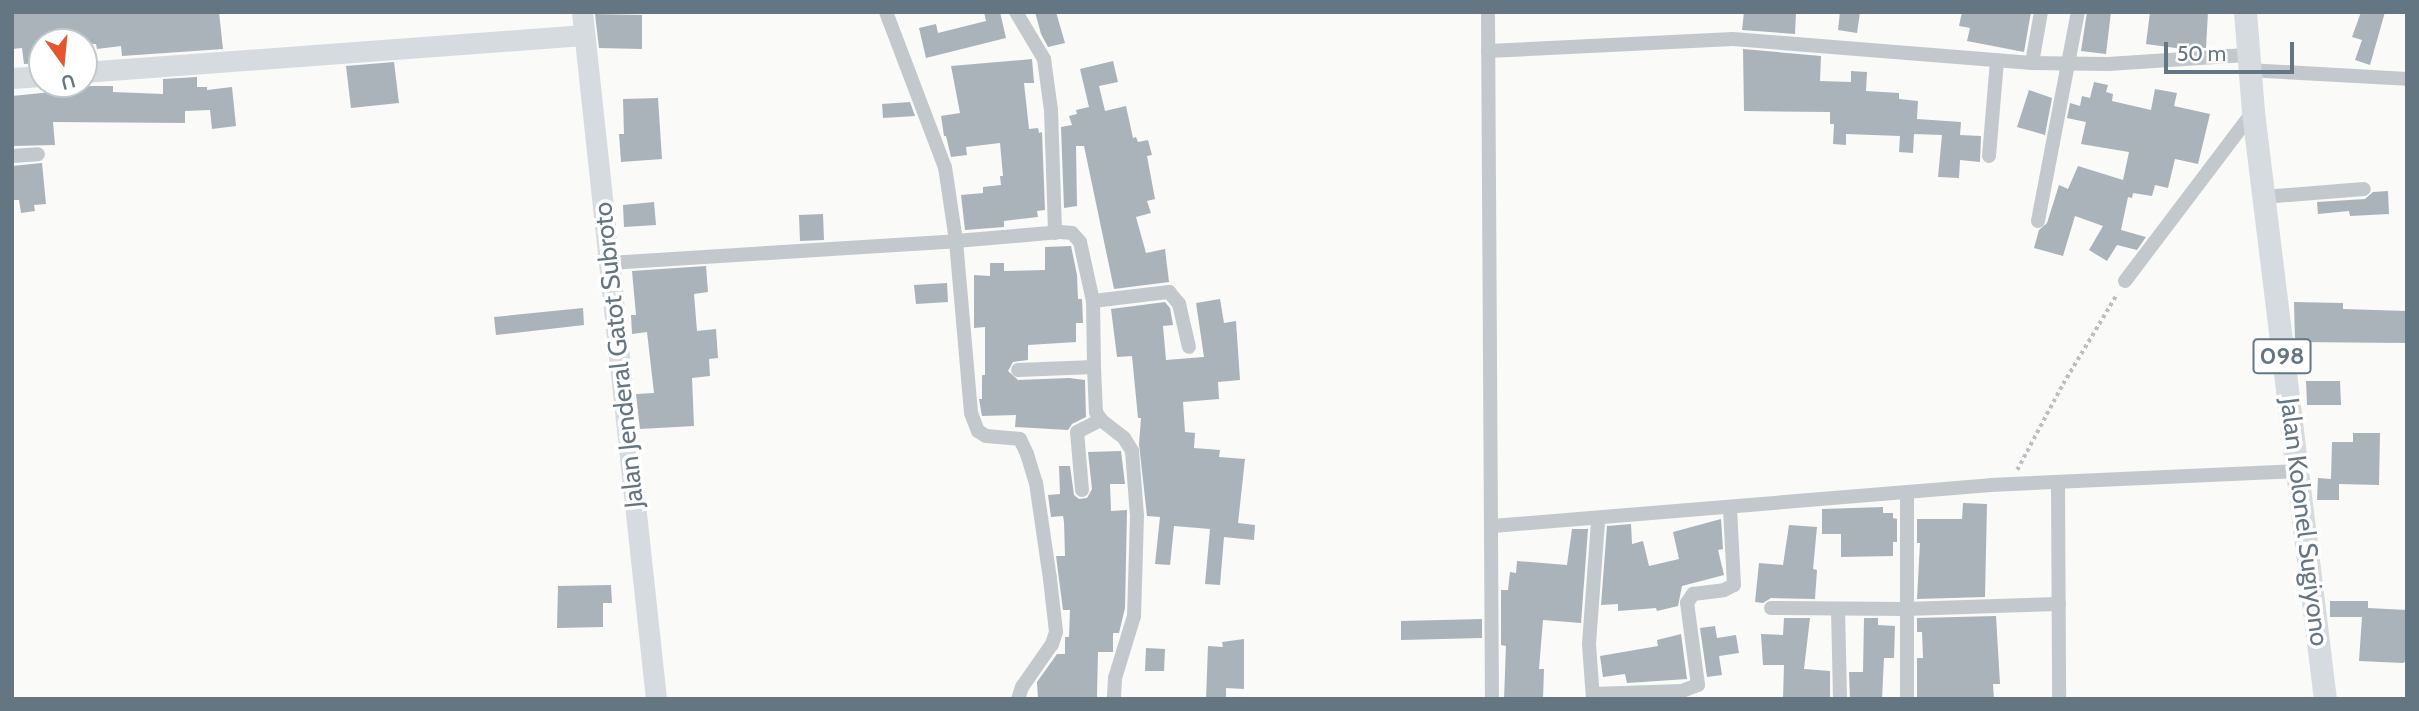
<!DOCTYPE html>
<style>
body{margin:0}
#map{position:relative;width:2419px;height:711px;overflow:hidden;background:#fafaf8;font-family:Cabin,sans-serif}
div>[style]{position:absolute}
.building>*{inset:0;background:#aab3b9}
.path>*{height:3.5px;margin-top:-1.75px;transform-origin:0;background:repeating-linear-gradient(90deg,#bbbfc2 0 3.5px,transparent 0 7px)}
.street>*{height:14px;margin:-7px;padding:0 7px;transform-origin:7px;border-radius:7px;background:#c3c8cc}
.secondary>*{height:21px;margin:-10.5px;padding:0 10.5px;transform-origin:10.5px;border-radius:10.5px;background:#d6dbdf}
.primary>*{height:23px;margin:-11.5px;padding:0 11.5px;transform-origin:11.5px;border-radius:11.5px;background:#d6dbdf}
span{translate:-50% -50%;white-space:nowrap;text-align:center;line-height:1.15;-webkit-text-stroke:7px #fff;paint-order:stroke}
.shield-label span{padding:2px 5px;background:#fff;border:2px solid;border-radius:5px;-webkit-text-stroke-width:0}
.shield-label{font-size:24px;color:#657683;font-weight:700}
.street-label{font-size:26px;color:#657683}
.frame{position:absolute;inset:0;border:14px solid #657683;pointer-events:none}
.north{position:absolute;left:28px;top:28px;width:70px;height:70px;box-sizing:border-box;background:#fff;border:2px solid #c1c8cd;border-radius:50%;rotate:165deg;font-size:19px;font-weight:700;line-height:28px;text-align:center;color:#657683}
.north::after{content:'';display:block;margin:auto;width:24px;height:32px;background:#e4572e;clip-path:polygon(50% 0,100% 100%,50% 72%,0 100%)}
.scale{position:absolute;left:2164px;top:42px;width:130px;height:32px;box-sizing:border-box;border:4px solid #657683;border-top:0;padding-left:9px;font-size:21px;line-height:24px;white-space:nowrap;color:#657683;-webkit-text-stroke:5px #fff;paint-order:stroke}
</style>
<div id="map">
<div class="building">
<div style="clip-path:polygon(12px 12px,219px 12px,223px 49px,122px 56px,121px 46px,97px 49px,96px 44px,42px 42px,42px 63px,24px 64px,22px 48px,12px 49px)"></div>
<div style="clip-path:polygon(984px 12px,1000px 12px,1006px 38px,926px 58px,919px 28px,936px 24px,938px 33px,986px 21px)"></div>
<div style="clip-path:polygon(1035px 12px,1056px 12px,1065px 43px,1048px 47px,1041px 34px)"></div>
<div style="clip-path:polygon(1744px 12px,1796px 12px,1795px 34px,1742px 30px)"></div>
<div style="clip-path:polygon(1840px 12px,1860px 12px,1857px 33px,1838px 30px)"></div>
<div style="clip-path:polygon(1962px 12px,2031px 12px,2024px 52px,1967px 41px,1970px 28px,1959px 26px)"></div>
<div style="clip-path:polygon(2087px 12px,2111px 12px,2106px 54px,2081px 51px)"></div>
<div style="clip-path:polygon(2150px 12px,2208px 12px,2206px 48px,2187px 47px,2183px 49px,2146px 44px)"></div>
<div style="clip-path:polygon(2361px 12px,2385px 12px,2370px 65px,2355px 60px,2362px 40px,2352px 37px)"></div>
<div style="clip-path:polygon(595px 14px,642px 15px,642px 49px,599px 48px)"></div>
<div style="clip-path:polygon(1743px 49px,1821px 56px,1820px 81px,1851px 82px,1851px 71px,1867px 72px,1866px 91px,1899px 93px,1899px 99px,1918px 101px,1917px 119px,1961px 122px,1960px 135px,1981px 136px,1980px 162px,1960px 160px,1959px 178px,1938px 177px,1942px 135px,1914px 134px,1913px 153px,1899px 152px,1900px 136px,1846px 134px,1846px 145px,1833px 144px,1834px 124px,1830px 124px,1830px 112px,1744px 111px)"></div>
<div style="clip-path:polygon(1032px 59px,1034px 83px,1024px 83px,1029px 129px,1038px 128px,1039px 133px,1042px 132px,1045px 210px,1037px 211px,1038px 217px,1004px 221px,1004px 227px,965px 230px,961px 195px,983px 193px,983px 187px,1001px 185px,1000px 176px,1003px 176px,1000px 143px,966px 147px,967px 155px,951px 157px,946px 136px,944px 136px,941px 116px,960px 113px,951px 66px)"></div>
<div style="clip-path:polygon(1113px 61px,1118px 82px,1099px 86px,1105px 111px,1126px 106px,1133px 138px,1136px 137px,1138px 142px,1148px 140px,1152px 155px,1147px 156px,1155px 199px,1147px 201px,1151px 213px,1136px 217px,1146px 253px,1165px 249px,1169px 282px,1114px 289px,1084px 146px,1076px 146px,1077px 206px,1064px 208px,1061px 127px,1072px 125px,1069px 116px,1077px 114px,1076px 110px,1089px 107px,1080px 69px)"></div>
<div style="clip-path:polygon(394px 62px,399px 103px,351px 108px,346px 66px)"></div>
<div style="clip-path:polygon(197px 77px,197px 87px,207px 87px,207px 90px,232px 87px,236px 126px,212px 129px,210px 110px,185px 111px,185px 123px,53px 122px,55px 145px,12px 146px,12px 96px,62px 91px,62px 86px,113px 86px,113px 92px,163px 94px,163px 79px)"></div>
<div style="clip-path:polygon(2094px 82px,2108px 85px,2106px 92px,2113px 94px,2112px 101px,2151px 110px,2155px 89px,2177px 93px,2174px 106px,2210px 114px,2198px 164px,2175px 159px,2168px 188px,2155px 185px,2152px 196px,2133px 193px,2132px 198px,2128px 197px,2121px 230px,2146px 237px,2137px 250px,2117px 245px,2107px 261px,2089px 250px,2103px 226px,2075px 216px,2063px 256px,2034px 248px,2039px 230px,2047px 223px,2059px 185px,2068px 189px,2078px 166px,2123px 180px,2129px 152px,2081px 144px,2086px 122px,2067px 118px,2070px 103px,2080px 106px,2082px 96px,2090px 98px)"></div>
<div style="clip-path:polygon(2029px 90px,2052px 98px,2045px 135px,2017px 127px)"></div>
<div style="clip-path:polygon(658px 98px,662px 159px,621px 162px,619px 134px,624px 134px,623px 99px)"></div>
<div style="clip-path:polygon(910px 102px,915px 116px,883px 118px,882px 104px)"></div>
<div style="clip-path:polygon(42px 163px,46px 204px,34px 205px,35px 211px,21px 213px,19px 200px,12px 200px,12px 166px)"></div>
<div style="clip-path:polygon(2388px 191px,2389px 214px,2350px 216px,2349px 211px,2318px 214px,2317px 202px,2365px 199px,2373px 192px)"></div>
<div style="clip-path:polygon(654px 202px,656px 225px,624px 227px,623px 205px)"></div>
<div style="clip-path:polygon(823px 214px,824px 240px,800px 241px,799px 215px)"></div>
<div style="clip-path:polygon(1071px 246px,1077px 275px,1078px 299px,1082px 299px,1083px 323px,1076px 323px,1076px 342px,1028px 345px,1028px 360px,1013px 362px,1008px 371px,1018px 380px,1069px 378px,1085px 380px,1086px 417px,1072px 424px,1068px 430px,1015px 427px,1016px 415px,982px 416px,979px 399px,982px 399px,982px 375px,985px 375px,985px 327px,974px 328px,974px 275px,990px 276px,990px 263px,1004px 263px,1004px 271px,1045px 270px,1045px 247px)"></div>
<div style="clip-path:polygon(706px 266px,708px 292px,694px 294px,697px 331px,716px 329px,718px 358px,709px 359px,710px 376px,692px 378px,694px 426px,640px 429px,636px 394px,654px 393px,647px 332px,632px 334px,631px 315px,636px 315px,632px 271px)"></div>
<div style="clip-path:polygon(947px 283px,948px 302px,916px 304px,914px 285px)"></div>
<div style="clip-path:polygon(1220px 299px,1224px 323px,1236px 321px,1240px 380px,1218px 382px,1219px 399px,1183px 402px,1185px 432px,1195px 433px,1194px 448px,1220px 450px,1219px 457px,1245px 459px,1238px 523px,1255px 525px,1254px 540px,1224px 537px,1220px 585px,1205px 584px,1210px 529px,1174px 526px,1170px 565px,1155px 564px,1160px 517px,1147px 516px,1139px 444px,1141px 418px,1138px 418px,1132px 356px,1117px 357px,1111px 309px,1165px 302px,1170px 308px,1173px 325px,1163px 326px,1166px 360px,1204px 357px,1196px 303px)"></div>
<div style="clip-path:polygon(2294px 302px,2343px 303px,2343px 309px,2407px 311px,2407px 343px,2295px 342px)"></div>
<div style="clip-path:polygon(583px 308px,584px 325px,496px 335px,494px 317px)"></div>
<div style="clip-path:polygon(2306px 381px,2340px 381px,2341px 405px,2307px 405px)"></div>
<div style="clip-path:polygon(2353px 433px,2380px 433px,2379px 485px,2339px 484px,2339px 500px,2317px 500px,2318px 478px,2331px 479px,2332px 442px,2353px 442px)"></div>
<div style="clip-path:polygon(1121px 451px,1125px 484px,1110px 484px,1111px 511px,1127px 510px,1125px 608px,1119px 633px,1113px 633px,1113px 652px,1098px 652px,1097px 697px,1038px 699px,1037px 682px,1057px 654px,1065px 654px,1065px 637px,1069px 637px,1070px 610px,1063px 610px,1056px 556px,1065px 556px,1064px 522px,1063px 516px,1051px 517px,1048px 495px,1060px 494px,1059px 466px,1070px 466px,1074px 495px,1079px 499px,1087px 498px,1092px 489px,1088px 452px)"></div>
<div style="clip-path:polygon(1963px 503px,1987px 504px,1985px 597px,1917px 599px,1920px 543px,1917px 543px,1917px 519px,1962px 519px)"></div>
<div style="clip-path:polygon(1883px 507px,1883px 513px,1893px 513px,1893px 518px,1897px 519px,1897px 542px,1893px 542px,1893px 556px,1841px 557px,1841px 534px,1822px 534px,1822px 509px)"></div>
<div style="clip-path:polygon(1721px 519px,1723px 549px,1718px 550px,1724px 575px,1682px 586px,1678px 606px,1657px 611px,1656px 608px,1618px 611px,1618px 604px,1601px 605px,1607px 526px,1631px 524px,1632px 544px,1643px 541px,1649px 566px,1679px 559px,1673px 532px)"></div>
<div style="clip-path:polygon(1789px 525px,1817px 527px,1813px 569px,1817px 570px,1815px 599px,1771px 598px,1763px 603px,1755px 602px,1759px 563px,1783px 565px)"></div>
<div style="clip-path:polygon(1572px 529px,1588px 529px,1581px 623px,1543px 620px,1539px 669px,1544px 669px,1543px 699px,1504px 699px,1506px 646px,1501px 645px,1501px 590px,1508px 590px,1510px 572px,1516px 573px,1517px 561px,1567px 565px)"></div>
<div style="clip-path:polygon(611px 585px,612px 603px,603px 603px,603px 627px,557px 628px,558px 586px)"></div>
<div style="clip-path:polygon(2330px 601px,2368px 601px,2368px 608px,2407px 610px,2407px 660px,2403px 663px,2359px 661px,2362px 617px,2330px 617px)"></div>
<div style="clip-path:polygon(1996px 616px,2000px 684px,1993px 684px,1994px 699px,1917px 699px,1917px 658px,1923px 658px,1922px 632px,1917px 632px,1917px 618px)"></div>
<div style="clip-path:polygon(1784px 618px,1810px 618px,1804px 669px,1830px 671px,1830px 699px,1783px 699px,1784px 665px,1763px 665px,1761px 634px,1783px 635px)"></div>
<div style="clip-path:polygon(1864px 618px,1878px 618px,1878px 625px,1895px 626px,1894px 658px,1884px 658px,1882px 699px,1850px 699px,1849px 672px,1863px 672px)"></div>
<div style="clip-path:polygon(1482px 619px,1482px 638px,1401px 640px,1401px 621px)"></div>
<div style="clip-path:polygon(1715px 626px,1717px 638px,1736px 635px,1739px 653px,1719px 656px,1722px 675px,1707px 677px,1700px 628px)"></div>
<div style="clip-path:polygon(1681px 634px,1687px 679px,1627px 683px,1625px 674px,1603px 677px,1600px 656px,1658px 646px,1657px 640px)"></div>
<div style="clip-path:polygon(1244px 639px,1244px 689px,1226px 688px,1226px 699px,1206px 699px,1208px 646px,1223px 647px,1222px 642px)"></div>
<div style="clip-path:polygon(1146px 648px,1165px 649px,1164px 671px,1145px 671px)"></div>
</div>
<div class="path">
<div style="left:2017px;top:470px;width:98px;rotate:-61.9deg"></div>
<div style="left:2063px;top:384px;width:105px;rotate:-59deg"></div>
</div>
<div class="street">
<div style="left:886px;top:12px;width:166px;rotate:69.2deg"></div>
<div style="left:945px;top:167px;width:75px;rotate:81.5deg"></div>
<div style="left:956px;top:241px;width:104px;rotate:-4.9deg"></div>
<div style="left:1060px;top:232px;width:12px;rotate:5deg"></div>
<div style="left:1072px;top:233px;width:12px;rotate:48deg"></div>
<div style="left:1080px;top:242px;width:60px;rotate:77.6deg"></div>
<div style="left:1093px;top:301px;width:66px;rotate:89.1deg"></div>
<div style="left:1094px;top:367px;width:76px;rotate:177.7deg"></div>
<div style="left:1016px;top:12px;width:55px;rotate:59.2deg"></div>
<div style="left:1044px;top:59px;width:51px;rotate:82.2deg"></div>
<div style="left:1051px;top:110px;width:123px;rotate:88.1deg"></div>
<div style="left:1488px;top:12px;width:687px;rotate:89.67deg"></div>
<div style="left:1488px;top:51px;width:245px;rotate:-2.8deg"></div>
<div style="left:1733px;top:39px;width:300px;rotate:4.6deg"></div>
<div style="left:2032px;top:63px;width:76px;rotate:0.8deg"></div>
<div style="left:2108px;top:64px;width:138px;rotate:-3.7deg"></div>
<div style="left:2032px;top:63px;width:52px;rotate:-80deg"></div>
<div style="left:2248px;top:70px;width:159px;rotate:3.2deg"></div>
<div style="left:12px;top:156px;width:26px;rotate:-4deg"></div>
<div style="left:1989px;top:156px;width:96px;rotate:-85.2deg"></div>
<div style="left:2263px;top:197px;width:101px;rotate:-4.5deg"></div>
<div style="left:2038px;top:221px;width:213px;rotate:-79.2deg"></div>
<div style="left:609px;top:263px;width:348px;rotate:-3.6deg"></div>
<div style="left:956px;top:241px;width:173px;rotate:85deg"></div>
<div style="left:971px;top:413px;width:19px;rotate:69deg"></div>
<div style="left:978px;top:431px;width:9px;rotate:32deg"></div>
<div style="left:986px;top:436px;width:34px;rotate:5deg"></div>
<div style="left:1020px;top:439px;width:17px;rotate:65deg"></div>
<div style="left:1027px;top:454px;width:30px;rotate:73deg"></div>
<div style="left:1036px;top:483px;width:97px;rotate:81.7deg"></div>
<div style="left:1050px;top:579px;width:53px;rotate:83.5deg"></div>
<div style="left:1056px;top:632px;width:13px;rotate:108deg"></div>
<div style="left:1052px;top:644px;width:52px;rotate:124.9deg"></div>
<div style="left:1022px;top:687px;width:13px;rotate:108deg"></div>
<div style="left:2125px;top:281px;width:212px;rotate:-52.9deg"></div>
<div style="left:1093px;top:301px;width:77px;rotate:-6.8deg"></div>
<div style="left:1169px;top:292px;width:16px;rotate:50deg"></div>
<div style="left:1179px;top:304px;width:44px;rotate:76.9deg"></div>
<div style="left:1094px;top:367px;width:45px;rotate:87.5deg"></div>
<div style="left:1096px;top:412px;width:9px;rotate:58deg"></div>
<div style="left:1101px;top:420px;width:29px;rotate:38deg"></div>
<div style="left:1124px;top:438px;width:15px;rotate:58deg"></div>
<div style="left:1132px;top:451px;width:65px;rotate:85.6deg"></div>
<div style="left:1137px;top:516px;width:100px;rotate:91.7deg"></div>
<div style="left:1134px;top:616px;width:65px;rotate:107deg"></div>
<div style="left:1115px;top:678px;width:21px;rotate:93deg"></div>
<div style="left:2058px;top:482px;width:217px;rotate:89.7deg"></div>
<div style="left:1082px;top:490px;width:58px;rotate:-94.9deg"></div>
<div style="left:1077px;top:432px;width:27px;rotate:-27deg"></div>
<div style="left:1907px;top:492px;width:207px;rotate:90deg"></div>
<div style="left:1493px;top:526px;width:499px;rotate:-4.7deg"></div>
<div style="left:1990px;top:485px;width:308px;rotate:-2.6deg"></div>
<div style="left:1771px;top:608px;width:135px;rotate:0.4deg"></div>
<div style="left:1906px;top:609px;width:153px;rotate:-1.9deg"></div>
<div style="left:1838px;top:609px;width:90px;rotate:88.7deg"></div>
<div style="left:1593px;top:694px;width:89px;rotate:-1.9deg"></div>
<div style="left:1682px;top:691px;width:17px;rotate:-21deg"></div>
<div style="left:1698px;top:685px;width:83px;rotate:-97.6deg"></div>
<div style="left:1687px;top:603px;width:11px;rotate:-56deg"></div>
<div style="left:1693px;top:594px;width:31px;rotate:-7deg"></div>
<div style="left:1724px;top:590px;width:11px;rotate:-27deg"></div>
<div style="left:1734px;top:585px;width:77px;rotate:-93deg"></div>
<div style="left:1593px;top:699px;width:55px;rotate:-94.2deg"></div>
<div style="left:1589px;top:644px;width:124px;rotate:-85.8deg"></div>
</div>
<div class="secondary">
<div style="left:582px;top:12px;width:691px;rotate:83.85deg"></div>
<div style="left:84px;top:72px;width:501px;rotate:-4.23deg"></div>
<div style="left:12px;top:78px;width:30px;rotate:-4deg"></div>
</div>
<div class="primary">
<div style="left:2245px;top:12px;width:100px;rotate:85.4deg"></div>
<div style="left:2253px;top:112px;width:591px;rotate:83.01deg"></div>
</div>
<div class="shield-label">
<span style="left:2282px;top:356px">098</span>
</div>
<div class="street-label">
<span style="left:619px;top:355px;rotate:-96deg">Jalan Jenderal Gatot Subroto</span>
<span style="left:2304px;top:522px;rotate:83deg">Jalan Kolonel Sugiyono</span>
</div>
<div class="frame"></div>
<div class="north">U</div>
<div class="scale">50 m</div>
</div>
